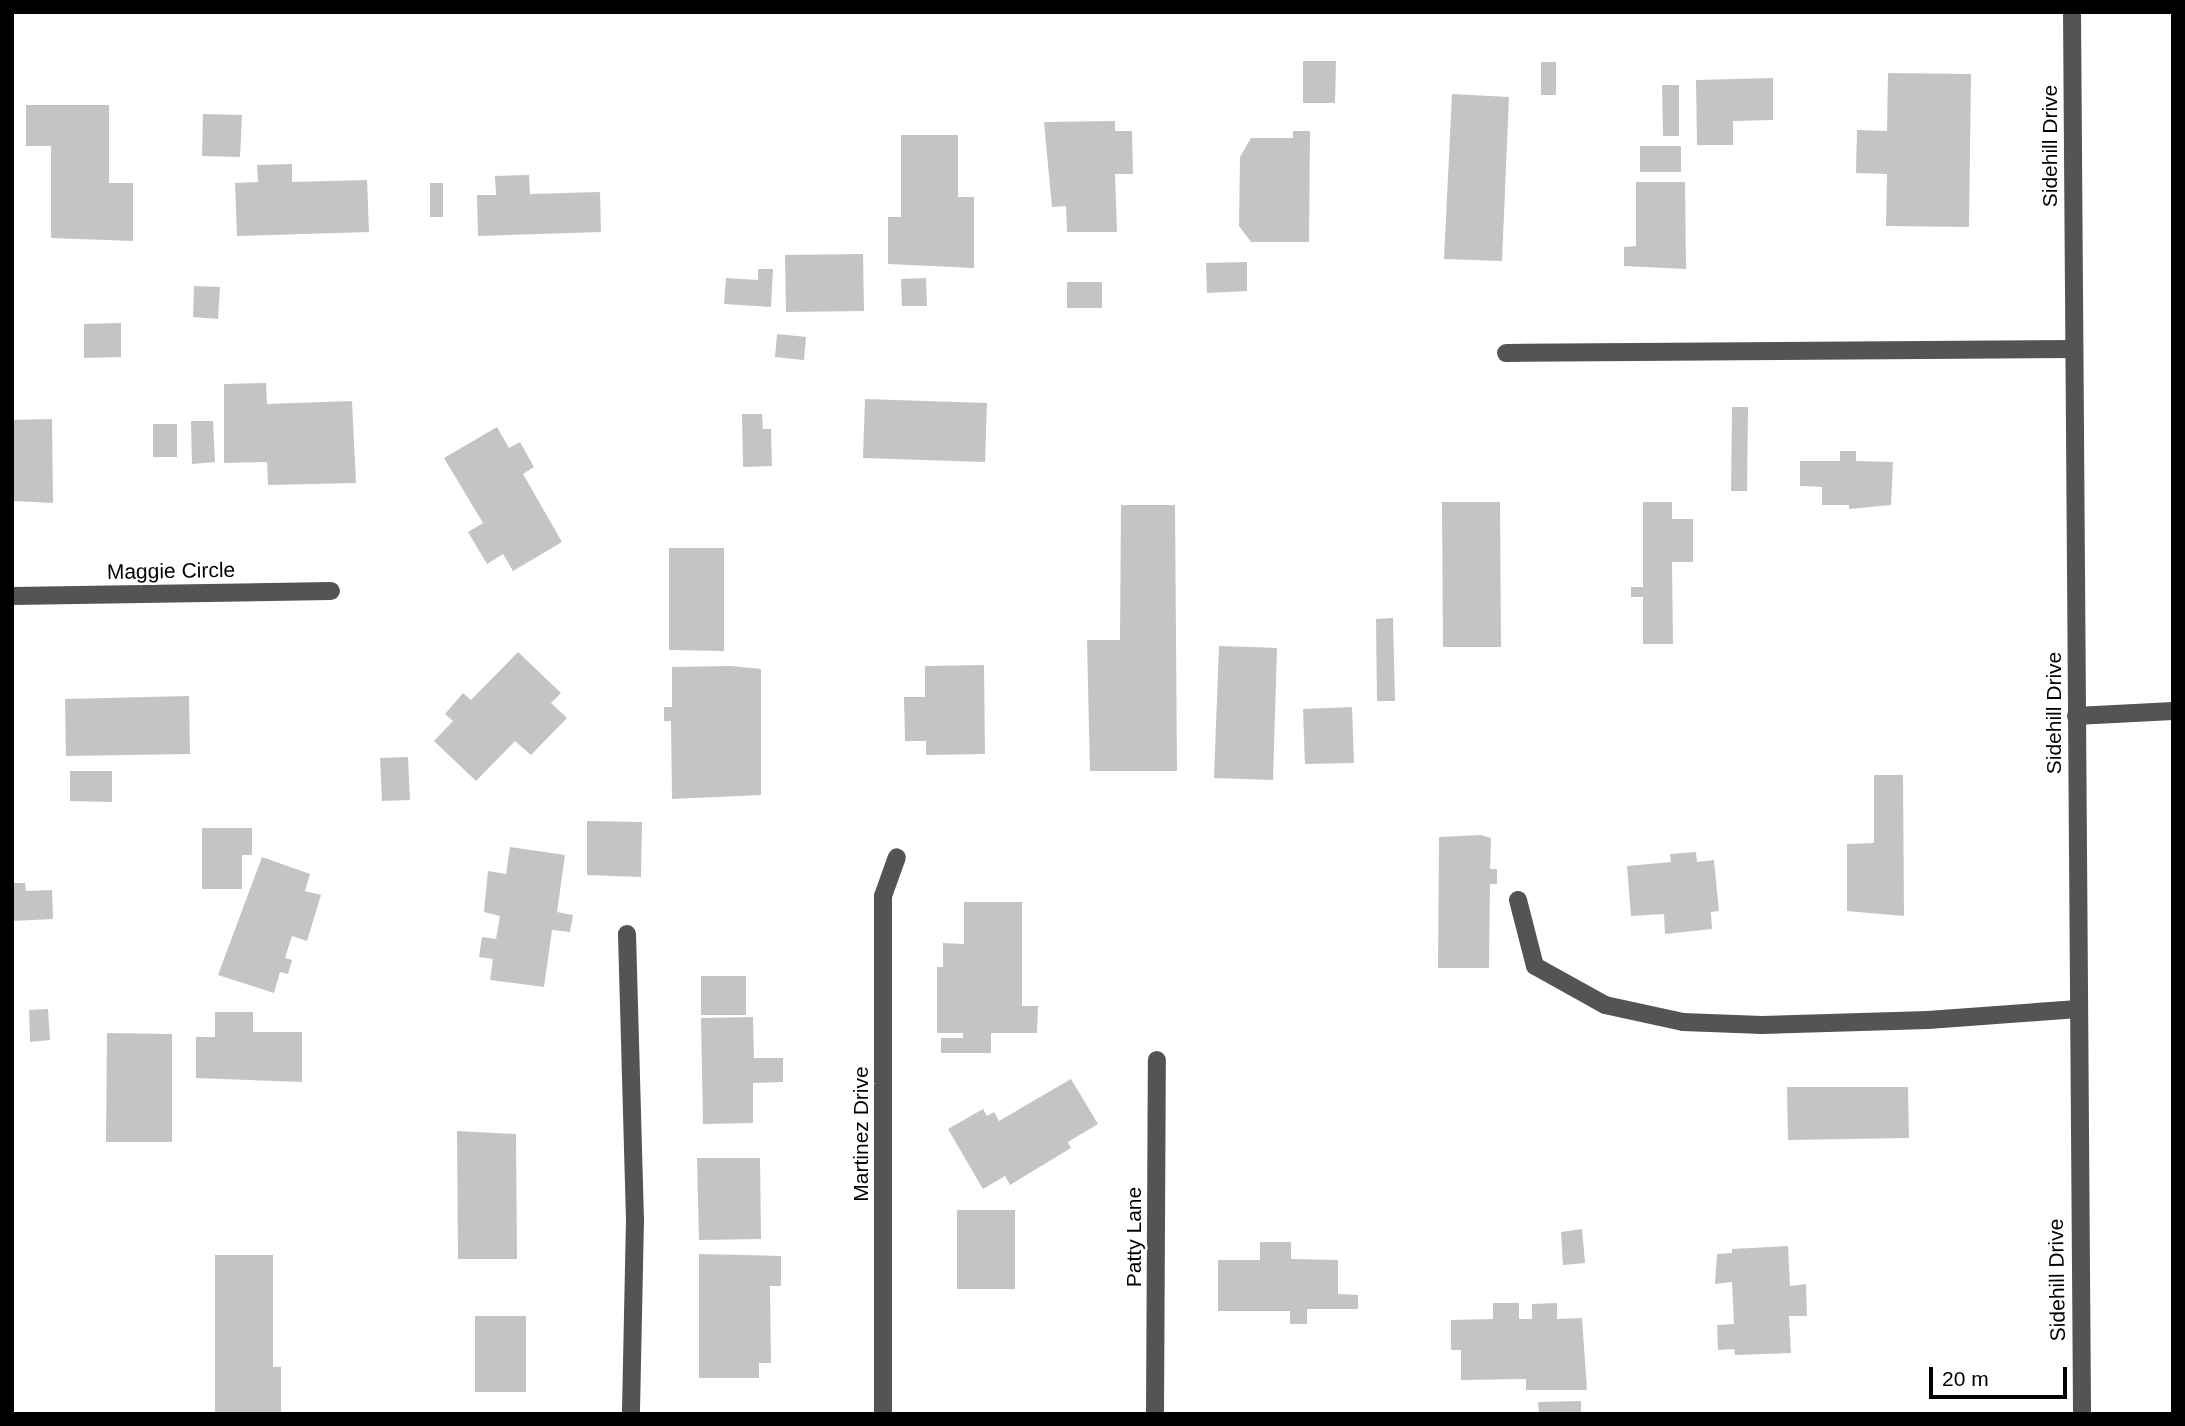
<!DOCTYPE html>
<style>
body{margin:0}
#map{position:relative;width:2185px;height:1426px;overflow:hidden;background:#fff;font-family:Arial,sans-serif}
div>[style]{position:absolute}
.building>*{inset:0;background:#c4c4c4}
.minor>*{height:18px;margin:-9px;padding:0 9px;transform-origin:9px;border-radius:9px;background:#545454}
span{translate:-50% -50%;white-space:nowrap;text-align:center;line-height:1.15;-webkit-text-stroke:5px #fff;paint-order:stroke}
.street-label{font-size:21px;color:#000}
.frame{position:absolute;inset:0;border:14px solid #000;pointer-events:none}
.scale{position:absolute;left:1929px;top:1367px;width:138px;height:32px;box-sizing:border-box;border:4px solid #000;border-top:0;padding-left:9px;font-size:21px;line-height:24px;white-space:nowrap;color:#000;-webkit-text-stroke:5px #fff;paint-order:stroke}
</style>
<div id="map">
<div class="building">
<div style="clip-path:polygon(1303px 61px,1336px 61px,1335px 103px,1303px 103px)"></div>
<div style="clip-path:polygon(1541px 62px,1556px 62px,1556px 95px,1541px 95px)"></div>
<div style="clip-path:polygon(1888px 73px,1971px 74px,1969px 227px,1886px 226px,1887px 174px,1856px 173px,1857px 130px,1887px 131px)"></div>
<div style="clip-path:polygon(1773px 78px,1773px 120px,1733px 121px,1733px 145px,1697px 145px,1696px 80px)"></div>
<div style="clip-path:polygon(1662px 85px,1679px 85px,1679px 136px,1663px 136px)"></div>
<div style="clip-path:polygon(1452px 94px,1509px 97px,1502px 261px,1444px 259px)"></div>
<div style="clip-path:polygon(26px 105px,109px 105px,109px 183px,133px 183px,133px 241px,51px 238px,51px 146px,26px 146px)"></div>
<div style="clip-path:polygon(203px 114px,242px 115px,240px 157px,202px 156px)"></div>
<div style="clip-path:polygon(1115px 121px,1115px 131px,1132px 131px,1133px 174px,1115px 174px,1117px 232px,1067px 232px,1066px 206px,1052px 207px,1044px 122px)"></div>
<div style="clip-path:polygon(1293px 131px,1310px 131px,1309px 242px,1251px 242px,1239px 226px,1240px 157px,1251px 138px,1293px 138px)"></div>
<div style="clip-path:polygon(901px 135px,958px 135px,958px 197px,974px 197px,974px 268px,888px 264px,888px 217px,901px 217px)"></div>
<div style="clip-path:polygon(1640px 146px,1681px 146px,1681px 172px,1640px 172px)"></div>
<div style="clip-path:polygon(292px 164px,292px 182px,367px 180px,369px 232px,237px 236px,235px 183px,258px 182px,257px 165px)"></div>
<div style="clip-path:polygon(529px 175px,530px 194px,600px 192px,601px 232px,478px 236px,477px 195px,496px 195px,495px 176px)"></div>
<div style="clip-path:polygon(1636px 182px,1685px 182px,1686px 269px,1624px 266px,1624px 247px,1636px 246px)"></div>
<div style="clip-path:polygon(430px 183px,443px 183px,443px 217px,430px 217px)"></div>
<div style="clip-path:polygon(863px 254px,864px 311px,786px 312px,785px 255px)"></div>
<div style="clip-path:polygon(1247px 262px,1247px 291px,1207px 293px,1206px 263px)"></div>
<div style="clip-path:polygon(758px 269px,773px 269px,771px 307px,724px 304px,726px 278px,758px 280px)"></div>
<div style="clip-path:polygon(926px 278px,927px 306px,902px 306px,901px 279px)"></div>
<div style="clip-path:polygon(1067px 282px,1102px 282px,1102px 308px,1067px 308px)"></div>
<div style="clip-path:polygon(194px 286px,220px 287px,218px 319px,193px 317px)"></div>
<div style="clip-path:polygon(121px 323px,121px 357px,84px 358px,84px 324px)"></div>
<div style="clip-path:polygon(777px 334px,806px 337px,804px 360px,775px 357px)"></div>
<div style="clip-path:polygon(266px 383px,267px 404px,352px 401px,356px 483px,268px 485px,267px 462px,224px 463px,224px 384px)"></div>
<div style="clip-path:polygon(865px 399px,987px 403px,985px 462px,863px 458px)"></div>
<div style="clip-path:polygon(1732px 407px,1748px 407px,1747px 491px,1731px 491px)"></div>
<div style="clip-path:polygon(742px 414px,762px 414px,763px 429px,771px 429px,772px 466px,743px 467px)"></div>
<div style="clip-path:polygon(52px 419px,53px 503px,12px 501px,12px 420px)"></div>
<div style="clip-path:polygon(191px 421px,213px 421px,215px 462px,192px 464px)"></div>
<div style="clip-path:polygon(153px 424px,177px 424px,177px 457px,153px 457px)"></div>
<div style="clip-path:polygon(497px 427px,509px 448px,520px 442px,534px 467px,523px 474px,562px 542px,513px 571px,503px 554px,487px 564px,468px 532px,483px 523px,444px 458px)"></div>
<div style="clip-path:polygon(1840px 451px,1856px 451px,1856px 461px,1893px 462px,1891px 505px,1849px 509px,1849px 505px,1822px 505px,1822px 487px,1800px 486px,1800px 461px,1840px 461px)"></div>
<div style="clip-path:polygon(1442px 502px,1500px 502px,1501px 647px,1443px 647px)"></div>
<div style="clip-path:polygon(1643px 502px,1672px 502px,1672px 519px,1693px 519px,1693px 562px,1672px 562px,1673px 644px,1643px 644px,1643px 597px,1631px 597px,1631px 587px,1643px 587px)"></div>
<div style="clip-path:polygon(1121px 505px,1175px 505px,1177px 771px,1090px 771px,1087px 640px,1120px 640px)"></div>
<div style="clip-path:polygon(669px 548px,724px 548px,724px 651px,669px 650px)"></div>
<div style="clip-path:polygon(1393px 618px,1395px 701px,1377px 701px,1376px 619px)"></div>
<div style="clip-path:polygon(1219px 646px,1277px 648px,1273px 780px,1214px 778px)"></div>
<div style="clip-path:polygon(518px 652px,561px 693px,551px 703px,567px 718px,531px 755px,515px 741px,476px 781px,434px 741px,453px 721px,445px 714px,463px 693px,471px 700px)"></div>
<div style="clip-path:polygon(984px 665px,985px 754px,926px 755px,926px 741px,905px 741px,904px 697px,925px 697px,925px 666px)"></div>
<div style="clip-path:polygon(731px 666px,761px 669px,761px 795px,672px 799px,671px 721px,664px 721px,664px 707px,672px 707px,672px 667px)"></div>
<div style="clip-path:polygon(189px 696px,190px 754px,66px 756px,65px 699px)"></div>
<div style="clip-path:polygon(1352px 707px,1354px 763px,1305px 764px,1303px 709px)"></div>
<div style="clip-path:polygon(408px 757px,410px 800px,382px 801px,380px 758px)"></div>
<div style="clip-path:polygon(70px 771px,112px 771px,112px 802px,70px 801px)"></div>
<div style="clip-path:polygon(1874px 775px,1903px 775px,1904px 916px,1847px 911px,1847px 844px,1874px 843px)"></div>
<div style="clip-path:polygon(587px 821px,642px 822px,641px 877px,587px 875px)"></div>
<div style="clip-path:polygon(202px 828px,252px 828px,252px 855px,242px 855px,242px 889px,202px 889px)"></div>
<div style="clip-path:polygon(1480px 835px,1491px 838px,1490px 869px,1497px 869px,1497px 884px,1490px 884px,1489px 968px,1438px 968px,1439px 837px)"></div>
<div style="clip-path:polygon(510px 847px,565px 855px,557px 912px,573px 915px,570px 932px,552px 930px,544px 987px,490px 980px,493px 959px,479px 957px,482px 937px,496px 939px,500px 916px,484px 912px,488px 871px,506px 874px)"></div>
<div style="clip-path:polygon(1696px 852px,1697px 862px,1714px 860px,1719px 911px,1711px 912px,1712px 929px,1665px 934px,1664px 914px,1631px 916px,1627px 866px,1671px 862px,1670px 854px)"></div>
<div style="clip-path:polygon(262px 857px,310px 874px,305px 891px,321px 895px,307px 941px,292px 936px,285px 958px,292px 960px,288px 974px,280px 972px,274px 993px,218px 975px)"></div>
<div style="clip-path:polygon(12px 883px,25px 883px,26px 891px,52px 890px,53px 919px,12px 921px)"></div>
<div style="clip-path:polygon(964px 902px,1022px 902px,1022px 1006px,1038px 1006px,1037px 1033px,991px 1033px,991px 1053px,941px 1053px,941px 1038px,963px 1038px,963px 1033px,937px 1033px,937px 967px,943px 967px,943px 943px,964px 944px)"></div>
<div style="clip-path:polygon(701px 976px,746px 976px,746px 1015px,701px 1015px)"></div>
<div style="clip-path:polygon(48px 1009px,50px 1040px,30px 1042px,29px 1010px)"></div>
<div style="clip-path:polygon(215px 1012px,253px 1012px,253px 1032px,302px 1032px,302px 1082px,196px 1078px,196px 1037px,215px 1037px)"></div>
<div style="clip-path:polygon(753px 1017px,754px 1058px,783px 1058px,783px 1082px,753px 1083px,753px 1123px,703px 1124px,701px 1018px)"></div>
<div style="clip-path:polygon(107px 1033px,172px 1034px,172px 1142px,106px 1142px)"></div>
<div style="clip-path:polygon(1071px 1079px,1098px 1124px,1068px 1142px,1071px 1148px,1010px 1185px,1005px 1176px,983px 1189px,948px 1129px,983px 1109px,987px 1116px,994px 1112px,999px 1121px)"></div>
<div style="clip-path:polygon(1787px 1087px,1908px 1087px,1909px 1138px,1788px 1140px)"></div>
<div style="clip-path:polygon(457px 1131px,516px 1134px,517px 1259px,458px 1259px)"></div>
<div style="clip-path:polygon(697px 1158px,760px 1158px,761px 1239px,699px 1240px)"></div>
<div style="clip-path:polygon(957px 1210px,1015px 1210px,1015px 1289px,957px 1289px)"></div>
<div style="clip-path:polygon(1582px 1229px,1585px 1263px,1563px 1265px,1561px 1232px)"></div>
<div style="clip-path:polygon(1260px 1242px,1291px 1242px,1291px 1259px,1338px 1260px,1338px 1294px,1358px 1295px,1358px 1309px,1307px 1309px,1307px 1324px,1290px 1324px,1290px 1311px,1218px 1311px,1218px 1260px,1260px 1260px)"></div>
<div style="clip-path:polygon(1788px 1246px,1790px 1286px,1806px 1284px,1807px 1316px,1789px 1316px,1791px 1353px,1735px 1355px,1734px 1349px,1718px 1350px,1717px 1325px,1734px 1324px,1732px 1282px,1715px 1284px,1717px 1254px,1732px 1253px,1732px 1249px)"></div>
<div style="clip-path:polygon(699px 1254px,781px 1256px,781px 1286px,770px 1286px,771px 1363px,759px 1363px,759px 1378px,699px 1378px)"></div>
<div style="clip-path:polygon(215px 1255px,273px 1255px,273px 1367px,281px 1367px,281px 1414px,215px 1414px)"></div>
<div style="clip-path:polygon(1493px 1303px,1519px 1303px,1519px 1319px,1532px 1319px,1532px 1304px,1557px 1303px,1557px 1319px,1582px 1318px,1587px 1390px,1526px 1390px,1526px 1379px,1461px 1380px,1461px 1350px,1451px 1350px,1451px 1320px,1493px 1319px)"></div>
<div style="clip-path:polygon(475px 1316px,526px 1316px,526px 1392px,475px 1392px)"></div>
<div style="clip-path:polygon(1581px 1401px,1581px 1414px,1539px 1414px,1538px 1402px)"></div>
</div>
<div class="minor">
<div style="left:2072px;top:12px;width:1402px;rotate:89.59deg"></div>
<div style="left:1506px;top:353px;width:568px;rotate:-0.4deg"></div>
<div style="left:12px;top:596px;width:319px;rotate:-0.9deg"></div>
<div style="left:2076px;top:716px;width:97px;rotate:-3deg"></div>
<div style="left:1518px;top:900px;width:68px;rotate:75.6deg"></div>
<div style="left:1535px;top:966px;width:80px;rotate:29.1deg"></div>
<div style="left:1605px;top:1005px;width:80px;rotate:12.3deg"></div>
<div style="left:1683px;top:1022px;width:79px;rotate:2.2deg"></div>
<div style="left:1762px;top:1025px;width:166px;rotate:-1.7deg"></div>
<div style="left:1928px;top:1020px;width:150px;rotate:-4.2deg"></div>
<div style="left:627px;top:934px;width:285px;rotate:88.4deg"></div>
<div style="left:635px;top:1219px;width:195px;rotate:91.2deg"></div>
<div style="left:883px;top:1414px;width:518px;rotate:-90deg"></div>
<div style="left:883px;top:896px;width:41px;rotate:-70.3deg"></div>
<div style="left:1155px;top:1414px;width:354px;rotate:-89.7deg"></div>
</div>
<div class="street-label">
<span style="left:2050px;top:146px;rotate:-90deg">Sidehill Drive</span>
<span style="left:171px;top:571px;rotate:-1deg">Maggie Circle</span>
<span style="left:2054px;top:713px;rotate:-90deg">Sidehill Drive</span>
<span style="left:861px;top:1134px;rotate:-90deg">Martinez Drive</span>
<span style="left:1134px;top:1237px;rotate:-90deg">Patty Lane</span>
<span style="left:2057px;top:1280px;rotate:-91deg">Sidehill Drive</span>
</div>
<div class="frame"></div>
<div class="scale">20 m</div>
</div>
